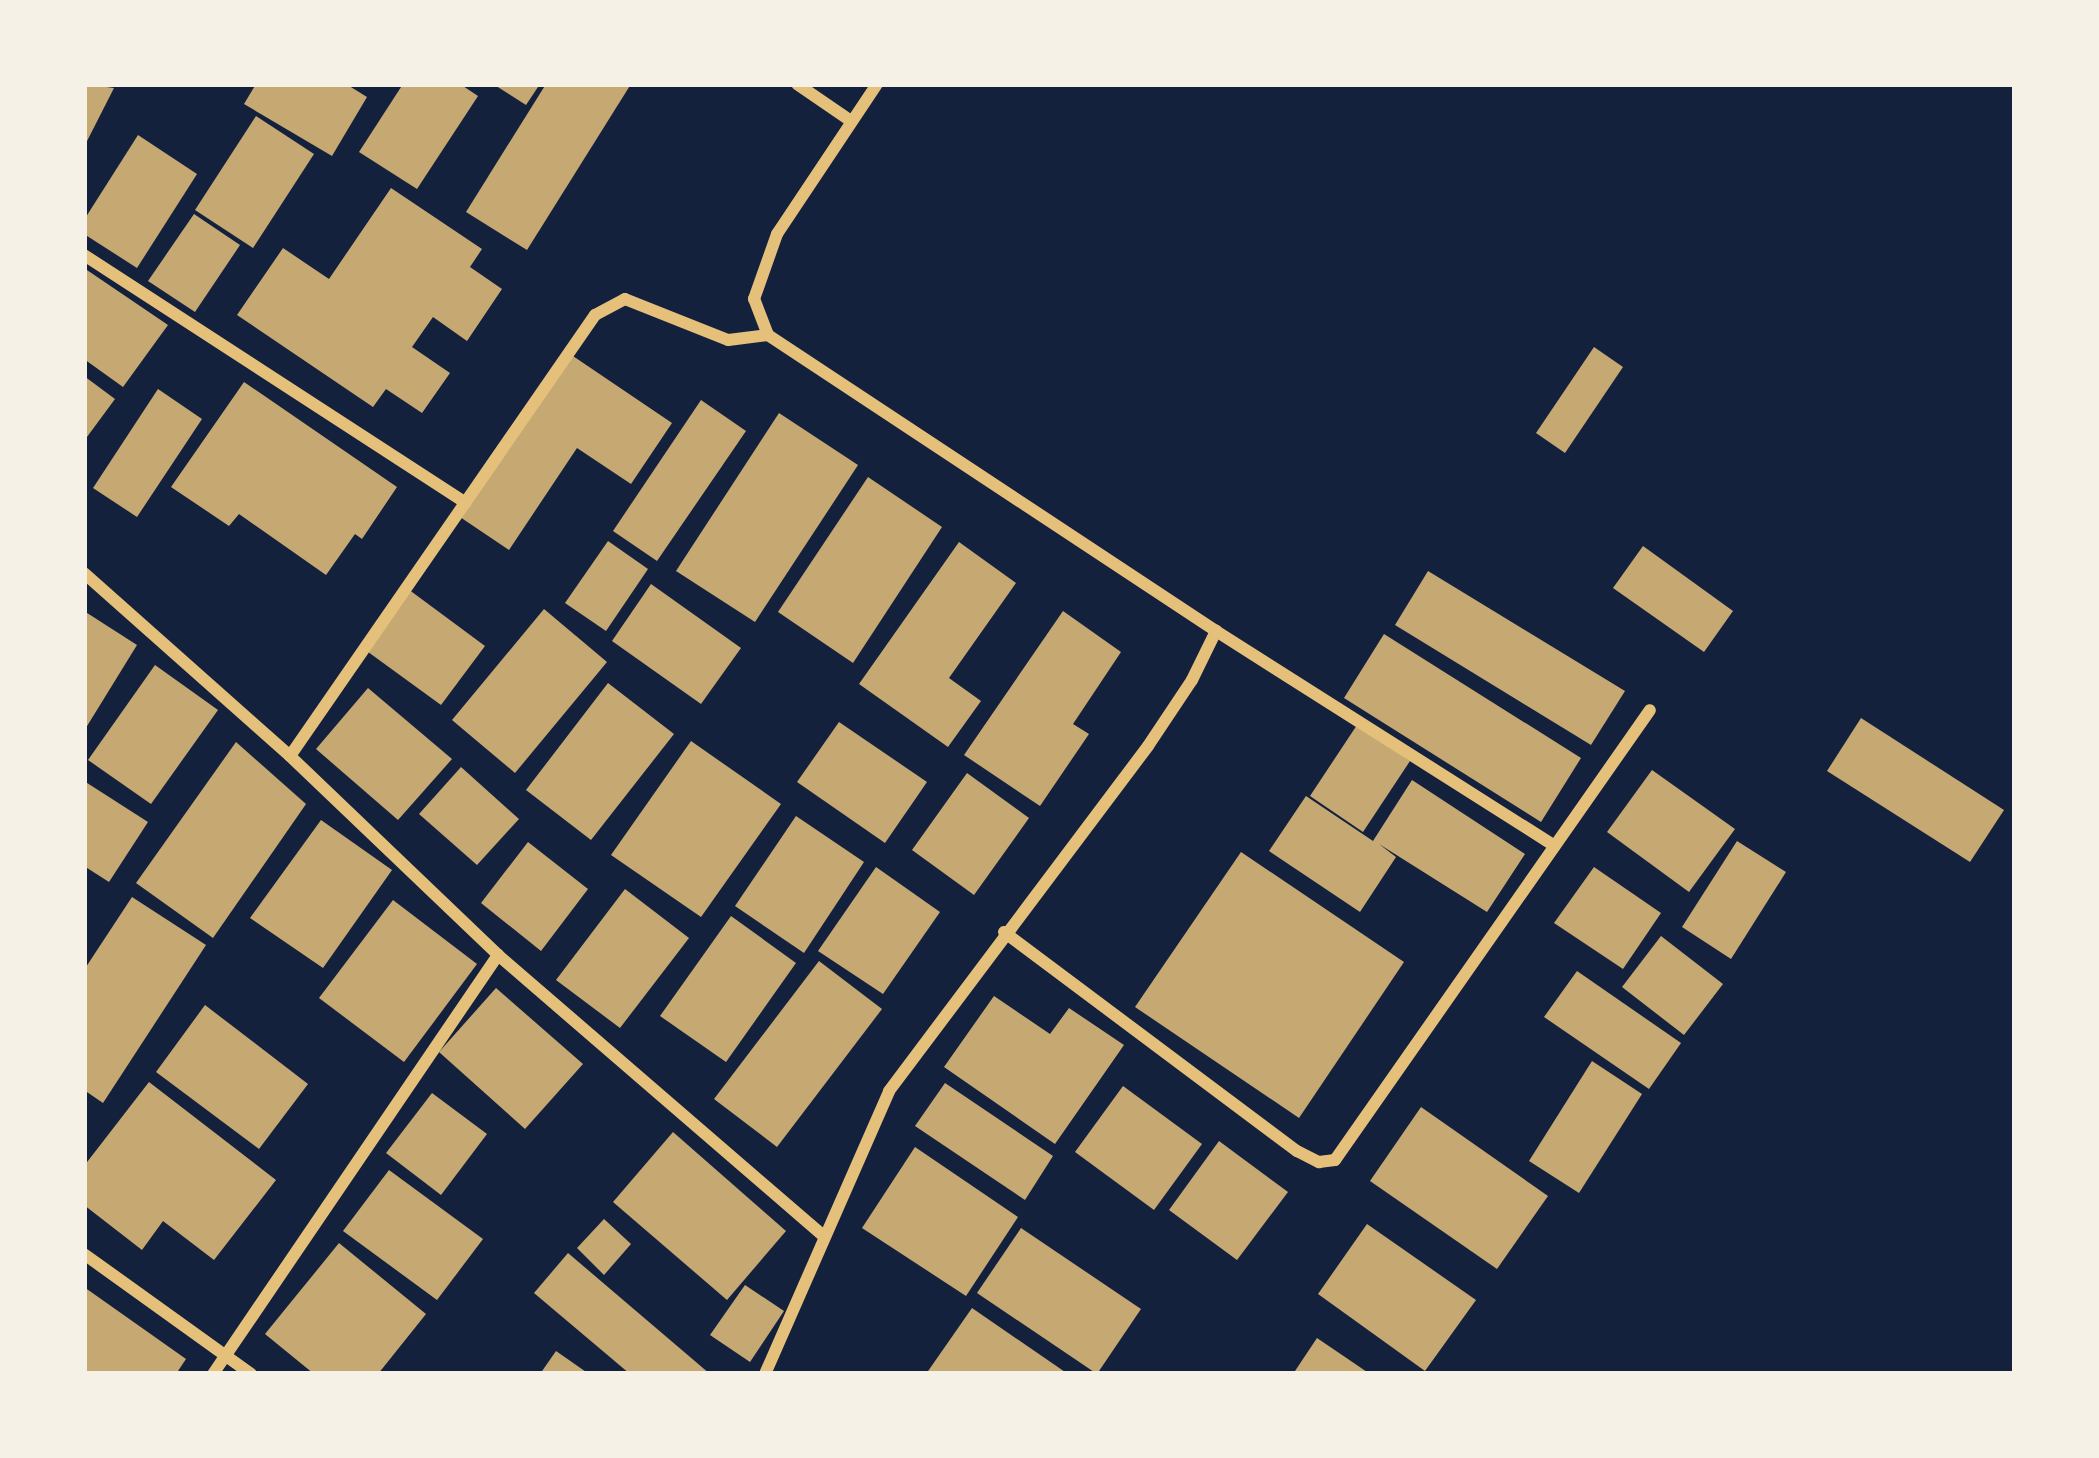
<!DOCTYPE html>
<style>
body{margin:0}
#map{position:relative;width:2099px;height:1458px;overflow:hidden;background:#14213d;font-family:Bitter,serif}
div>[style]{position:absolute}
.building>*{inset:0;background:#c6a872}
.minor>*{height:12px;margin:-6px;padding:0 6px;transform-origin:6px;border-radius:6px;background:#e5c07b}
span{translate:-50% -50%;white-space:nowrap;text-align:center;line-height:1.15;-webkit-text-stroke:9px #f6f1e7;paint-order:stroke}
.frame{position:absolute;inset:0;border:87px solid #f6f1e7;pointer-events:none}
</style>
<div id="map">
<div class="building">
<div style="clip-path:polygon(84px 84px,114px 88px,84px 147px)"></div>
<div style="clip-path:polygon(256px 84px,346px 84px,367px 97px,332px 156px,244px 104px)"></div>
<div style="clip-path:polygon(403px 84px,460px 84px,478px 96px,417px 189px,359px 152px)"></div>
<div style="clip-path:polygon(493px 84px,540px 84px,526px 105px)"></div>
<div style="clip-path:polygon(546px 84px,631px 84px,527px 250px,466px 212px)"></div>
<div style="clip-path:polygon(256px 116px,314px 154px,253px 248px,195px 210px)"></div>
<div style="clip-path:polygon(138px 135px,197px 174px,137px 268px,84px 234px,84px 220px)"></div>
<div style="clip-path:polygon(391px 188px,482px 249px,470px 267px,502px 289px,467px 341px,433px 317px,412px 347px,450px 373px,422px 413px,386px 389px,373px 407px,237px 315px,283px 248px,329px 279px)"></div>
<div style="clip-path:polygon(194px 214px,240px 245px,195px 312px,148px 281px)"></div>
<div style="clip-path:polygon(84px 268px,168px 325px,123px 387px,84px 359px)"></div>
<div style="clip-path:polygon(1594px 347px,1623px 367px,1565px 453px,1536px 433px)"></div>
<div style="clip-path:polygon(567px 352px,672px 423px,631px 484px,577px 448px,509px 550px,457px 515px)"></div>
<div style="clip-path:polygon(84px 376px,115px 399px,84px 441px)"></div>
<div style="clip-path:polygon(244px 382px,397px 487px,362px 539px,355px 534px,326px 575px,239px 514px,229px 526px,171px 487px)"></div>
<div style="clip-path:polygon(158px 389px,202px 419px,137px 517px,93px 488px)"></div>
<div style="clip-path:polygon(701px 400px,746px 431px,657px 561px,613px 531px)"></div>
<div style="clip-path:polygon(779px 413px,858px 465px,755px 622px,676px 571px)"></div>
<div style="clip-path:polygon(868px 477px,942px 527px,853px 663px,778px 612px)"></div>
<div style="clip-path:polygon(608px 541px,648px 569px,606px 631px,565px 603px)"></div>
<div style="clip-path:polygon(959px 542px,1016px 583px,949px 678px,981px 701px,948px 747px,859px 684px)"></div>
<div style="clip-path:polygon(1643px 546px,1733px 611px,1704px 652px,1613px 588px)"></div>
<div style="clip-path:polygon(1428px 571px,1625px 691px,1591px 745px,1395px 625px)"></div>
<div style="clip-path:polygon(651px 584px,741px 648px,701px 704px,612px 641px)"></div>
<div style="clip-path:polygon(408px 589px,485px 646px,441px 705px,364px 649px)"></div>
<div style="clip-path:polygon(544px 609px,607px 662px,515px 773px,452px 720px)"></div>
<div style="clip-path:polygon(84px 611px,137px 645px,84px 731px)"></div>
<div style="clip-path:polygon(1063px 611px,1121px 652px,1073px 724px,1089px 734px,1040px 806px,964px 755px)"></div>
<div style="clip-path:polygon(1384px 634px,1581px 758px,1541px 822px,1344px 698px)"></div>
<div style="clip-path:polygon(155px 665px,218px 710px,151px 804px,88px 760px)"></div>
<div style="clip-path:polygon(608px 683px,674px 734px,591px 840px,526px 790px)"></div>
<div style="clip-path:polygon(368px 688px,452px 759px,398px 820px,316px 749px)"></div>
<div style="clip-path:polygon(1861px 718px,2004px 810px,1970px 862px,1827px 771px)"></div>
<div style="clip-path:polygon(839px 722px,927px 782px,885px 843px,797px 782px)"></div>
<div style="clip-path:polygon(1357px 725px,1410px 761px,1363px 832px,1310px 796px)"></div>
<div style="clip-path:polygon(691px 741px,781px 804px,701px 917px,611px 855px)"></div>
<div style="clip-path:polygon(236px 742px,306px 804px,213px 938px,136px 883px)"></div>
<div style="clip-path:polygon(461px 767px,519px 819px,477px 865px,419px 814px)"></div>
<div style="clip-path:polygon(1652px 770px,1735px 829px,1689px 892px,1607px 832px)"></div>
<div style="clip-path:polygon(967px 773px,1029px 818px,974px 895px,912px 850px)"></div>
<div style="clip-path:polygon(1412px 780px,1525px 854px,1487px 912px,1379px 844px,1396px 857px,1360px 912px,1269px 851px,1306px 796px,1373px 841px)"></div>
<div style="clip-path:polygon(84px 781px,148px 822px,109px 882px,84px 866px)"></div>
<div style="clip-path:polygon(796px 816px,864px 862px,804px 953px,735px 906px)"></div>
<div style="clip-path:polygon(321px 820px,392px 870px,323px 968px,250px 918px)"></div>
<div style="clip-path:polygon(1737px 841px,1786px 872px,1731px 959px,1682px 927px)"></div>
<div style="clip-path:polygon(528px 842px,588px 889px,541px 951px,481px 903px)"></div>
<div style="clip-path:polygon(1241px 852px,1404px 962px,1299px 1118px,1135px 1007px)"></div>
<div style="clip-path:polygon(876px 867px,940px 912px,883px 994px,818px 951px)"></div>
<div style="clip-path:polygon(1594px 867px,1661px 913px,1623px 969px,1554px 923px)"></div>
<div style="clip-path:polygon(625px 889px,689px 938px,620px 1028px,556px 980px)"></div>
<div style="clip-path:polygon(132px 897px,206px 945px,103px 1103px,84px 1090px,84px 970px)"></div>
<div style="clip-path:polygon(393px 900px,477px 964px,404px 1062px,319px 998px)"></div>
<div style="clip-path:polygon(731px 916px,796px 963px,726px 1062px,660px 1016px)"></div>
<div style="clip-path:polygon(1661px 936px,1723px 984px,1684px 1035px,1622px 987px)"></div>
<div style="clip-path:polygon(819px 961px,882px 1009px,777px 1147px,714px 1099px)"></div>
<div style="clip-path:polygon(1577px 971px,1681px 1043px,1649px 1089px,1544px 1017px)"></div>
<div style="clip-path:polygon(496px 988px,583px 1064px,525px 1129px,439px 1052px)"></div>
<div style="clip-path:polygon(994px 996px,1050px 1034px,1069px 1008px,1124px 1045px,1055px 1144px,944px 1067px)"></div>
<div style="clip-path:polygon(205px 1005px,308px 1084px,259px 1149px,156px 1072px)"></div>
<div style="clip-path:polygon(1592px 1061px,1642px 1094px,1579px 1193px,1529px 1161px)"></div>
<div style="clip-path:polygon(149px 1082px,276px 1180px,214px 1260px,163px 1221px,142px 1250px,84px 1205px,84px 1166px)"></div>
<div style="clip-path:polygon(945px 1083px,1053px 1156px,1025px 1200px,915px 1126px)"></div>
<div style="clip-path:polygon(1123px 1086px,1202px 1144px,1154px 1210px,1075px 1152px)"></div>
<div style="clip-path:polygon(432px 1093px,487px 1134px,441px 1195px,386px 1153px)"></div>
<div style="clip-path:polygon(1421px 1107px,1548px 1196px,1497px 1269px,1370px 1181px)"></div>
<div style="clip-path:polygon(673px 1132px,786px 1231px,727px 1300px,613px 1202px)"></div>
<div style="clip-path:polygon(1219px 1141px,1288px 1192px,1237px 1260px,1169px 1210px)"></div>
<div style="clip-path:polygon(915px 1147px,1018px 1217px,966px 1296px,862px 1228px)"></div>
<div style="clip-path:polygon(389px 1170px,483px 1239px,437px 1300px,343px 1231px)"></div>
<div style="clip-path:polygon(604px 1219px,631px 1244px,604px 1275px,577px 1248px)"></div>
<div style="clip-path:polygon(1367px 1224px,1476px 1300px,1425px 1371px,1318px 1294px)"></div>
<div style="clip-path:polygon(1021px 1228px,1141px 1309px,1097px 1374px,977px 1293px)"></div>
<div style="clip-path:polygon(339px 1243px,426px 1314px,378px 1374px,314px 1374px,265px 1334px)"></div>
<div style="clip-path:polygon(568px 1253px,710px 1374px,630px 1374px,534px 1293px)"></div>
<div style="clip-path:polygon(745px 1285px,784px 1311px,750px 1362px,710px 1335px)"></div>
<div style="clip-path:polygon(84px 1287px,186px 1359px,176px 1374px,84px 1374px)"></div>
<div style="clip-path:polygon(972px 1308px,1068px 1374px,926px 1374px)"></div>
<div style="clip-path:polygon(1317px 1338px,1370px 1374px,1293px 1374px)"></div>
<div style="clip-path:polygon(556px 1351px,589px 1374px,540px 1374px)"></div>
</div>
<div class="minor">
<div style="left:797px;top:84px;width:65px;rotate:34.4deg"></div>
<div style="left:84px;top:255px;width:455px;rotate:33deg"></div>
<div style="left:768px;top:335px;width:40px;rotate:172.9deg"></div>
<div style="left:728px;top:340px;width:111px;rotate:-158.3deg"></div>
<div style="left:625px;top:299px;width:34px;rotate:152deg"></div>
<div style="left:595px;top:315px;width:536px;rotate:124.67deg"></div>
<div style="left:290px;top:756px;width:288px;rotate:43.7deg"></div>
<div style="left:498px;top:955px;width:428px;rotate:40.8deg"></div>
<div style="left:84px;top:573px;width:276px;rotate:41.6deg"></div>
<div style="left:1216px;top:631px;width:401px;rotate:32.4deg"></div>
<div style="left:1004px;top:932px;width:366px;rotate:36.8deg"></div>
<div style="left:1297px;top:1151px;width:25px;rotate:27deg"></div>
<div style="left:1319px;top:1162px;width:16px;rotate:-7deg"></div>
<div style="left:1335px;top:1160px;width:549px;rotate:-55.01deg"></div>
<div style="left:84px;top:1254px;width:206px;rotate:35.7deg"></div>
<div style="left:213px;top:1374px;width:507px;rotate:-55.78deg"></div>
<div style="left:765px;top:1374px;width:309px;rotate:-66.3deg"></div>
<div style="left:889px;top:1091px;width:431px;rotate:-53.1deg"></div>
<div style="left:1148px;top:746px;width:79px;rotate:-56.3deg"></div>
<div style="left:1192px;top:680px;width:55px;rotate:-63.9deg"></div>
<div style="left:1216px;top:631px;width:537px;rotate:-146.55deg"></div>
<div style="left:768px;top:335px;width:39px;rotate:-111deg"></div>
<div style="left:754px;top:299px;width:69px;rotate:-70.5deg"></div>
<div style="left:777px;top:234px;width:180px;rotate:-56.3deg"></div>
</div>
<div class="frame"></div>
</div>
